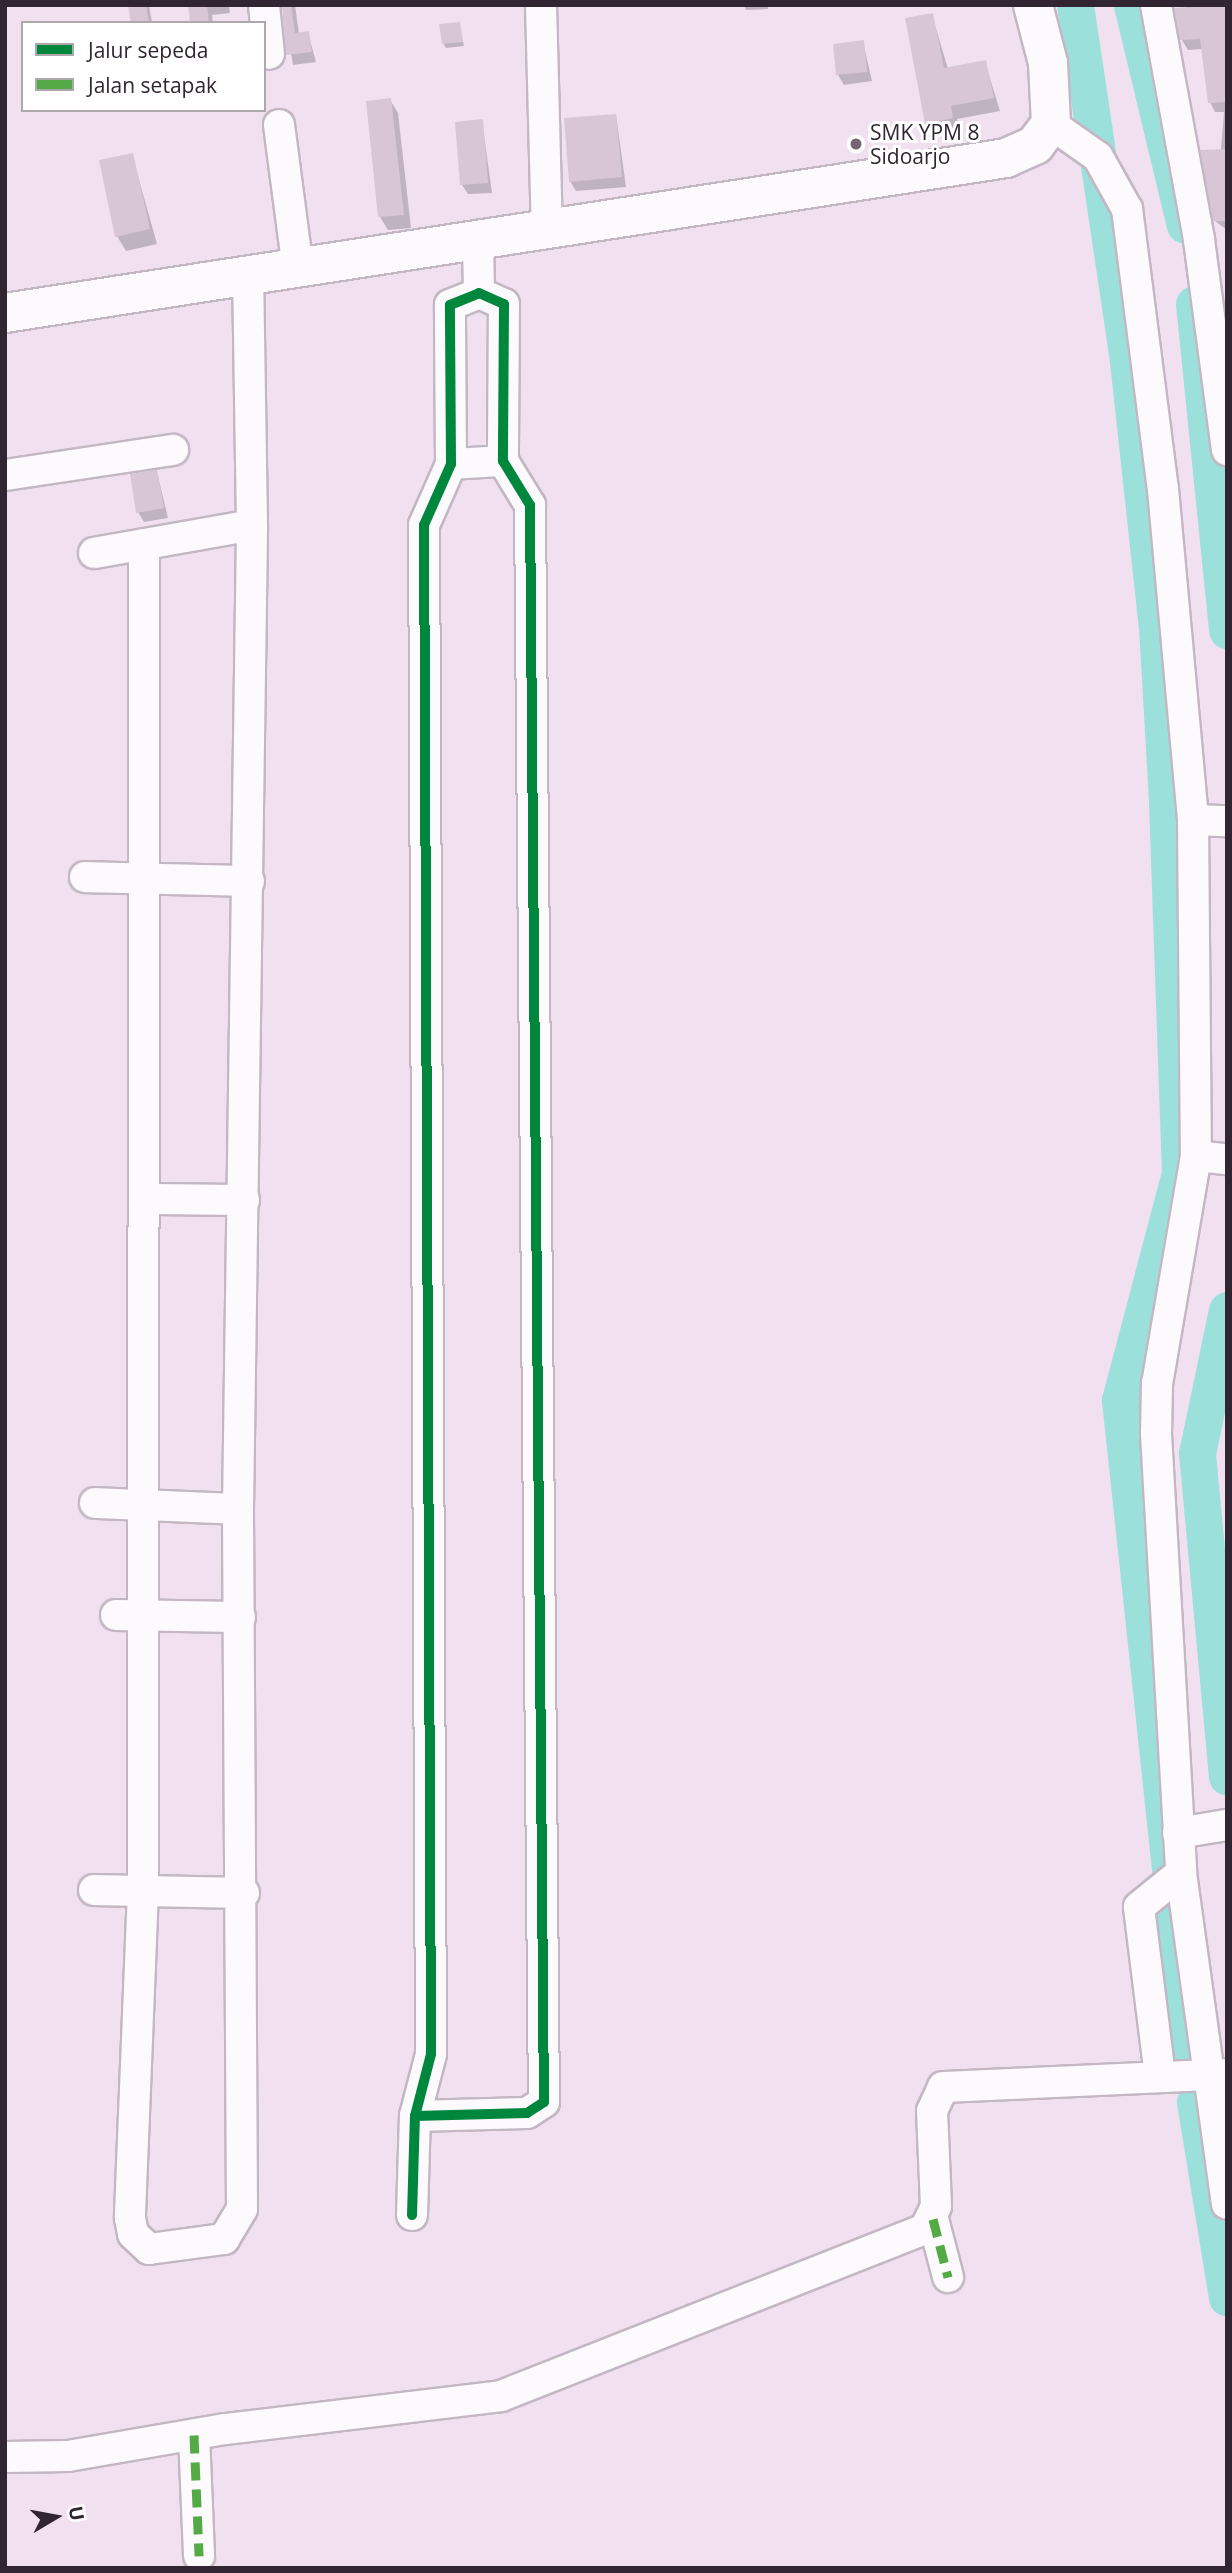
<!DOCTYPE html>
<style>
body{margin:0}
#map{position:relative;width:1232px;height:2573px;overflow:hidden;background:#f1e0f0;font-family:"Open Sans",sans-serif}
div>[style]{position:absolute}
.shadow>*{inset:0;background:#0003}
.river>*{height:37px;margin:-18.5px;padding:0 18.5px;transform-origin:18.5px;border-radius:18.5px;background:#9ce0dc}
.building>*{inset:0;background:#d8c6d7}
.roads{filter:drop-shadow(2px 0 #c3b7c3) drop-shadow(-2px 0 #c3b7c3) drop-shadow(0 2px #c3b7c3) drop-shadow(0 -2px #c3b7c3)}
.minor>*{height:30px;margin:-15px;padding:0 15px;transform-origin:15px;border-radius:15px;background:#fdfafd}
.major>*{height:38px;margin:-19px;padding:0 19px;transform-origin:19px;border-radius:19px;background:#fdfafd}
.quiet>*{height:9px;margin-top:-4.5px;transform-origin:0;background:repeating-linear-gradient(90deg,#54aa45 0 18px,transparent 0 27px)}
.cycleway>*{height:10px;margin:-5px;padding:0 5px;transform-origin:5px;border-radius:5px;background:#00873e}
.dots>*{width:19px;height:19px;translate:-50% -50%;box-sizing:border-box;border:4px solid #fff;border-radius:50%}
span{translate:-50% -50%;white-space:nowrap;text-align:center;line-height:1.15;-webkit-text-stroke:6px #fff;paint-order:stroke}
.poi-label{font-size:21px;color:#302530}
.left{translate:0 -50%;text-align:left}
.frame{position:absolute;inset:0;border:7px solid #302530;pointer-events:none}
.legend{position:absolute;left:21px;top:21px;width:245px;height:91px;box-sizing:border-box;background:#fff;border:2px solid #aca8ac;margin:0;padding:9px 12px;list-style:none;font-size:21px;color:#302530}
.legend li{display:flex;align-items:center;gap:14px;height:35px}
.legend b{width:35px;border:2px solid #aca8ac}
.north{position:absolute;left:21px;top:2482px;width:70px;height:70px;-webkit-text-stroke:5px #fff;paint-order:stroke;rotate:80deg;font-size:19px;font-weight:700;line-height:28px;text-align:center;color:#302530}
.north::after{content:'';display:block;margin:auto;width:24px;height:32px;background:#302530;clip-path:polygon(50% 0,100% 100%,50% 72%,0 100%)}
</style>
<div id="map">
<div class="shadow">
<div style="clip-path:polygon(130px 5px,149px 5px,152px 23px,133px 23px)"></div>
<div style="clip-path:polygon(190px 5px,229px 5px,230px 13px,212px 15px,213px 23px,192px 23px)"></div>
<div style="clip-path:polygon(283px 5px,295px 5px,299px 34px,308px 33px,316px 62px,293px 65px)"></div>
<div style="clip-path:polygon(744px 5px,768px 5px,768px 9px,746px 10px)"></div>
<div style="clip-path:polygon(1186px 5px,1227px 5px,1227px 230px,1215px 221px,1224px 112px,1215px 112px,1210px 102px,1203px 49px,1188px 50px,1182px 40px)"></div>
<div style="clip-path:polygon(932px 15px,948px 69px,985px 62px,1000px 111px,957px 119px,960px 132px,934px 136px,927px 123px)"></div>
<div style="clip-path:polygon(459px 24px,464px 46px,446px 48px,443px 43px)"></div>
<div style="clip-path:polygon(863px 42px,872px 81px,844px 85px,838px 75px)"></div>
<div style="clip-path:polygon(390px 100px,398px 113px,411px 228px,388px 230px,380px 217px)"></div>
<div style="clip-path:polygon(616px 115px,626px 187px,576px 191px,570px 181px)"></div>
<div style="clip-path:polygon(482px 121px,492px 193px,468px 194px,462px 185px)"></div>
<div style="clip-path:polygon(132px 155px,157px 244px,126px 251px,117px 236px)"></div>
<div style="clip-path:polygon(157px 472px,168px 518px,144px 522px,138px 512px)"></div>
</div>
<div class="river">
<div style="left:1075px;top:5px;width:351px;rotate:81.5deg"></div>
<div style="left:1127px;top:352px;width:277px;rotate:83.8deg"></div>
<div style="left:1157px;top:627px;width:175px;rotate:86.7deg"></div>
<div style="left:1167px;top:802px;width:371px;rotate:88deg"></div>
<div style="left:1180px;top:1173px;width:235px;rotate:104.8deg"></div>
<div style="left:1120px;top:1400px;width:651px;rotate:83.91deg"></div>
<div style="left:1132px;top:5px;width:226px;rotate:76.5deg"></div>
<div style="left:1194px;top:304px;width:328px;rotate:84.2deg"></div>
<div style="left:1227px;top:1310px;width:146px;rotate:101.8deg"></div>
<div style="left:1197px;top:1453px;width:325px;rotate:84.7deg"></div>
<div style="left:1195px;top:2102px;width:198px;rotate:80.7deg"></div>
</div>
<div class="building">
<div style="clip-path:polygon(128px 5px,146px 5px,149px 23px,131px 23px)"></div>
<div style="clip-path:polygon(188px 5px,207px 5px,209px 23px,190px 23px)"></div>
<div style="clip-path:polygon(282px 5px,291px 5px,295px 33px,309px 31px,312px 52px,286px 55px)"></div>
<div style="clip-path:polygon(1227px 5px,1227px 102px,1208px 103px,1200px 39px,1180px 40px,1174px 8px)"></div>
<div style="clip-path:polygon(933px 13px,944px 68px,986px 60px,994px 98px,951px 106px,953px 118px,925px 124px,905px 18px)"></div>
<div style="clip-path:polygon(460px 22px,463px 42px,442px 44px,439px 24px)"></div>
<div style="clip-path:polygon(864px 40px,867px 72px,836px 75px,833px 44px)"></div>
<div style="clip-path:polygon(391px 98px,404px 215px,378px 217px,366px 101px)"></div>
<div style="clip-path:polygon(616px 114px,622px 177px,569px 182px,564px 118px)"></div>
<div style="clip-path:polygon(483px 119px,488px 183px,460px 185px,455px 122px)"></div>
<div style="clip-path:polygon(1227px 149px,1227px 221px,1213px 221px,1200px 150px)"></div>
<div style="clip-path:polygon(133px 153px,150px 229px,115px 237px,99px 160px)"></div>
<div style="clip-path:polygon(157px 470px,164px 508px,136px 513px,130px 474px)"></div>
</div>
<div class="roads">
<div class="minor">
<div style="left:264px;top:5px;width:49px;rotate:84.2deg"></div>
<div style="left:541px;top:5px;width:224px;rotate:88.5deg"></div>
<div style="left:1156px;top:5px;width:239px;rotate:79.6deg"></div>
<div style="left:1199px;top:240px;width:212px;rotate:82.4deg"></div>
<div style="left:1051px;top:124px;width:57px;rotate:35.1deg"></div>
<div style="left:1098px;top:157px;width:60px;rotate:60.9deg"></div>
<div style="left:1127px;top:209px;width:282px;rotate:82.7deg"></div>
<div style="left:1163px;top:489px;width:332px;rotate:84.8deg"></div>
<div style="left:1193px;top:820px;width:336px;rotate:89.5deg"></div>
<div style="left:1196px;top:1156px;width:230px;rotate:99.7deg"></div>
<div style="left:1157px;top:1383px;width:51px;rotate:91.1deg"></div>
<div style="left:1156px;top:1434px;width:440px;rotate:86.7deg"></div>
<div style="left:1181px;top:1873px;width:334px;rotate:82.1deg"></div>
<div style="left:279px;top:125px;width:146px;rotate:82.5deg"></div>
<div style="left:478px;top:241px;width:52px;rotate:88.9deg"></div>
<div style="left:451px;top:464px;width:52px;rotate:-3.3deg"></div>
<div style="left:5px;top:475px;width:170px;rotate:-8.5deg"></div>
<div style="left:144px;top:544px;width:1346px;rotate:90.04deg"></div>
<div style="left:143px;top:1890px;width:328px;rotate:92.3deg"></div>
<div style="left:130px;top:2218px;width:16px;rotate:79deg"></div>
<div style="left:133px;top:2234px;width:22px;rotate:43deg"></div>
<div style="left:149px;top:2249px;width:76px;rotate:-7.6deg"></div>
<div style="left:224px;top:2239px;width:35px;rotate:-59deg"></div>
<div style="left:242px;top:2209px;width:700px;rotate:-90.33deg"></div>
<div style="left:238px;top:1509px;width:984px;rotate:-89.18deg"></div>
<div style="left:252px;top:525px;width:247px;rotate:-90.9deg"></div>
<div style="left:94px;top:553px;width:160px;rotate:-10deg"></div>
<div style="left:1193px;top:820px;width:34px;rotate:2deg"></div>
<div style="left:85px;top:877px;width:164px;rotate:1.4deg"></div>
<div style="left:1196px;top:1156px;width:31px;rotate:6deg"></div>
<div style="left:148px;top:1199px;width:96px;rotate:0.6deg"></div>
<div style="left:95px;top:1503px;width:143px;rotate:2.4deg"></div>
<div style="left:116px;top:1615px;width:124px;rotate:0.9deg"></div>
<div style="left:1178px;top:1833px;width:50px;rotate:-9.3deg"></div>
<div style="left:94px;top:1890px;width:150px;rotate:1.1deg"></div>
<div style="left:1160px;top:2076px;width:170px;rotate:-97.1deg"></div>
<div style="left:1139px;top:1907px;width:54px;rotate:-39deg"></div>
<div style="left:412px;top:2215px;width:99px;rotate:-88.3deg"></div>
<div style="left:415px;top:2116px;width:64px;rotate:-75.5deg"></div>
<div style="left:431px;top:2054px;width:1529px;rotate:-90.26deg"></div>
<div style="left:424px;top:525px;width:67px;rotate:-66.1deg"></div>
<div style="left:451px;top:464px;width:159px;rotate:-90.4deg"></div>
<div style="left:450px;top:305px;width:31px;rotate:-22deg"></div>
<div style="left:479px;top:293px;width:27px;rotate:24deg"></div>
<div style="left:504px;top:304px;width:157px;rotate:90.4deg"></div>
<div style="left:503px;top:461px;width:52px;rotate:58.5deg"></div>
<div style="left:530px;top:505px;width:1597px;rotate:89.5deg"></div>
<div style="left:544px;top:2102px;width:20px;rotate:147deg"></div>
<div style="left:527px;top:2113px;width:112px;rotate:178.5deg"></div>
<div style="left:933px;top:2219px;width:60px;rotate:75.5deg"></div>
<div style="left:194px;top:2435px;width:121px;rotate:87.6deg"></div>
<div style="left:5px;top:2457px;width:63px;rotate:-0.9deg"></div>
<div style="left:68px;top:2456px;width:159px;rotate:-9.8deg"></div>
<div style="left:225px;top:2429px;width:278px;rotate:-6.8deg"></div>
<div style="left:501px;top:2396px;width:456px;rotate:-21.5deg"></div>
<div style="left:925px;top:2229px;width:25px;rotate:-64deg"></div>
<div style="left:936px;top:2206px;width:95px;rotate:-92.4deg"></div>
<div style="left:932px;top:2111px;width:26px;rotate:-65deg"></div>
<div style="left:943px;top:2087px;width:284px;rotate:-2.6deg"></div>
</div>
<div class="major">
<div style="left:5px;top:313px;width:1013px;rotate:-8.8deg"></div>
<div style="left:1006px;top:158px;width:32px;rotate:-24deg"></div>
<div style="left:1035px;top:145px;width:26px;rotate:-53deg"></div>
<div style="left:1051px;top:124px;width:61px;rotate:-92.8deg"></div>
<div style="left:1048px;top:63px;width:60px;rotate:-104.5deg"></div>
</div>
</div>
<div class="quiet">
<div style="left:933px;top:2219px;width:60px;rotate:75.5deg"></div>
<div style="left:194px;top:2435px;width:121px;rotate:87.6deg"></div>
</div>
<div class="cycleway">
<div style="left:412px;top:2215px;width:99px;rotate:-88.3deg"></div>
<div style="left:415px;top:2116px;width:64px;rotate:-75.5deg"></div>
<div style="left:431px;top:2054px;width:1529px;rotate:-90.26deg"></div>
<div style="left:424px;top:525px;width:67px;rotate:-66.1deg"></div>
<div style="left:451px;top:464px;width:159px;rotate:-90.4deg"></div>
<div style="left:450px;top:305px;width:31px;rotate:-22deg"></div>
<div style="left:479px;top:293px;width:27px;rotate:24deg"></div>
<div style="left:504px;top:304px;width:157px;rotate:90.4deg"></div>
<div style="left:503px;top:461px;width:52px;rotate:58.5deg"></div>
<div style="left:530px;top:505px;width:1597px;rotate:89.5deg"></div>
<div style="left:544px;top:2102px;width:20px;rotate:147deg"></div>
<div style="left:527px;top:2113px;width:112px;rotate:178.5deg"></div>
</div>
<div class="dots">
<div style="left:856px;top:144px;background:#746673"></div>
</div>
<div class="poi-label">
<span class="left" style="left:870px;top:144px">SMK YPM 8<br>Sidoarjo</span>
</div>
<div class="frame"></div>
<ul class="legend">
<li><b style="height:9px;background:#00873e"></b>Jalur sepeda</li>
<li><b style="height:9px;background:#54aa45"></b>Jalan setapak</li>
</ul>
<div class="north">U</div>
</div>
